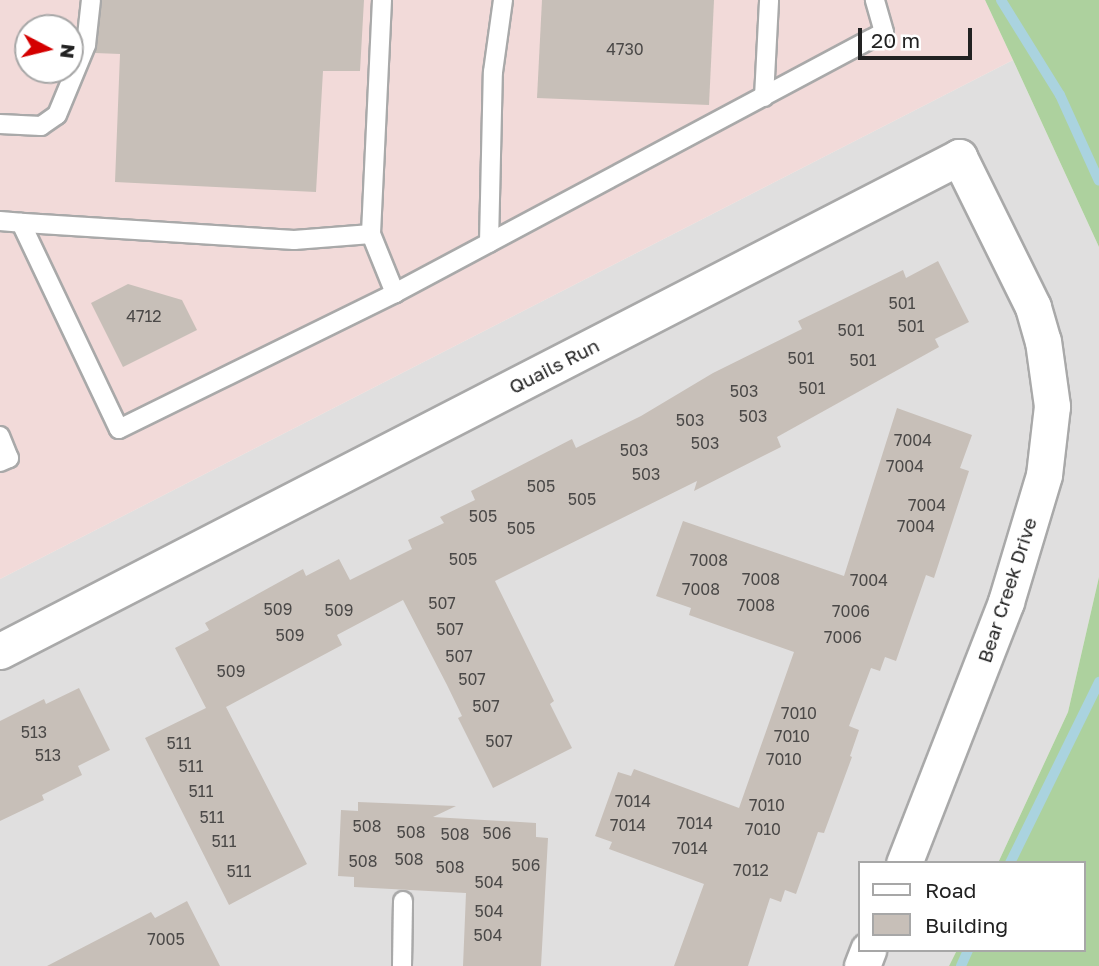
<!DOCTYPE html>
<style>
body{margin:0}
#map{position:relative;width:1099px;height:966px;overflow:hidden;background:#f2efe9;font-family:"Golos Text",sans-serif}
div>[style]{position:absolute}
.residential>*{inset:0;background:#e0dfdf}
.commercial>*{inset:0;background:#f2dad9}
.forest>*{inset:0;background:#add19e}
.stream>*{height:10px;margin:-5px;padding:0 5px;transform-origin:5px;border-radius:5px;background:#aad3df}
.building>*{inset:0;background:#c7bfb8}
.roads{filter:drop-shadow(2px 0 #a9a9a9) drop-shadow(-2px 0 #a9a9a9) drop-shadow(0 2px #a9a9a9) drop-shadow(0 -2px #a9a9a9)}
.service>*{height:18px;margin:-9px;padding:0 9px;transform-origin:9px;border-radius:9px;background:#fff}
.minor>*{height:35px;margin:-17.5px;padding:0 17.5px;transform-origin:17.5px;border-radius:17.5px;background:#fff}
span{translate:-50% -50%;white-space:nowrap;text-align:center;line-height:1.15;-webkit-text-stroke:6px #fff;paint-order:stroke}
.number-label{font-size:16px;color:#4b4948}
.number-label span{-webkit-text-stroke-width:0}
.street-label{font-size:19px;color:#222}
.legend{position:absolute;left:858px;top:861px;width:228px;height:91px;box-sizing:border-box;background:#fff;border:2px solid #a7a7a7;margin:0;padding:9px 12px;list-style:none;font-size:21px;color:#222}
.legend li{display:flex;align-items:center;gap:14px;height:35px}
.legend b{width:35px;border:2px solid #a7a7a7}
.north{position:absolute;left:14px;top:14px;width:70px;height:70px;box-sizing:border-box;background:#fff;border:2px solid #a7a7a7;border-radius:50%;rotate:97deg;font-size:19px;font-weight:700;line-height:28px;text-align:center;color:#222}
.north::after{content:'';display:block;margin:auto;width:24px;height:32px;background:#d40000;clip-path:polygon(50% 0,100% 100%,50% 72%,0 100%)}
.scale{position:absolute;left:858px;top:28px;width:114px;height:32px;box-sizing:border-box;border:4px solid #222;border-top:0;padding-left:9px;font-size:21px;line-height:24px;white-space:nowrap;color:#222;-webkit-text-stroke:5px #fff;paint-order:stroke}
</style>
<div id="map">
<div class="residential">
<div style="clip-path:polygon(1013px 60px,1099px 247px,1099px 577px,1068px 712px,998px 863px,859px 863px,859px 950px,957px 950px,949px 966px,0 966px,0 579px)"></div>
</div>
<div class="commercial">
<div style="clip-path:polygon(evenodd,0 0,985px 0,1013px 60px,0 579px,0 0,28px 28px,70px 28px,70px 70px,28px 70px,28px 28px)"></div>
</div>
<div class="forest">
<div style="clip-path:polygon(985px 0,1099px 0,1099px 247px,1013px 60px)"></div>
<div style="clip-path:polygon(1099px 577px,1099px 966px,949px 966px,957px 950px,1083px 950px,1083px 863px,998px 863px,1068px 712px)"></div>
</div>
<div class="stream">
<div style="left:1001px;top:0;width:112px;rotate:58.2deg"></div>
<div style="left:1060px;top:95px;width:94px;rotate:65.6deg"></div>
<div style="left:1010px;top:863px;width:202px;rotate:-63.8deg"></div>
<div style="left:961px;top:966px;width:17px;rotate:-66deg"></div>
</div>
<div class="building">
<div style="clip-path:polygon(102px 0,364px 0,360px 71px,323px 71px,316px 192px,115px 182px,120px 54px,95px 53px)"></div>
<div style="clip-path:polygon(542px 0,714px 0,709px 105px,537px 98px)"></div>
<div style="clip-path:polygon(938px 261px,969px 322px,935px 339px,939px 347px,777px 437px,781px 447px,694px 491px,697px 481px,495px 581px,554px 701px,550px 704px,572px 748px,493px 788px,458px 718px,462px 716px,447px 685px,403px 600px,337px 635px,342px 645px,226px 707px,307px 864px,229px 905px,145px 738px,206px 708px,175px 648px,209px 630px,205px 623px,303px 569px,306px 576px,339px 559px,350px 580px,412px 549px,408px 540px,444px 523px,440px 517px,475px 500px,471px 491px,572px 439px,576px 448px,641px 416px,713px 373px,802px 329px,798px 321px,825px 308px,903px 270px,906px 278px)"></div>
<div style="clip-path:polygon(128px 284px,182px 300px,197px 330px,123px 367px,91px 303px)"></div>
<div style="clip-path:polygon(897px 408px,972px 435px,960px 468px,969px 471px,934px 578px,926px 575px,896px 661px,885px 657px,880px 671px,871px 668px,849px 726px,859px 730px,850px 756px,852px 757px,824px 833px,818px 832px,796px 894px,785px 890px,781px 902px,770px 898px,748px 966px,674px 966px,704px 884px,609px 849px,612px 842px,595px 836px,618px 772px,631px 776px,634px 769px,739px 808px,794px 652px,689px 615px,691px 608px,656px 596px,683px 521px,844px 576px)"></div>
<div style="clip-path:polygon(79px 688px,110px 750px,78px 766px,82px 775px,42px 795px,44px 800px,0 821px,0 721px,44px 699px,46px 704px)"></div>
<div style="clip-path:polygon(358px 802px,456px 806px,433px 817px,536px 823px,536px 837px,548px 838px,541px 966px,463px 966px,466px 893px,354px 887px,354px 877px,338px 876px,341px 810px,358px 811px)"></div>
<div style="clip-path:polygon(187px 901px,220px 966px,47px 966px,151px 912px,155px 918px)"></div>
</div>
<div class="roads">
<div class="service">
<div style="left:382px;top:0;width:234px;rotate:92.7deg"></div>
<div style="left:371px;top:234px;width:64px;rotate:67.9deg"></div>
<div style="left:395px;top:293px;width:554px;rotate:-28.09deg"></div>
<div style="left:884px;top:32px;width:33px;rotate:-106deg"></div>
<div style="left:764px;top:97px;width:97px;rotate:-87deg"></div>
<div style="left:0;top:124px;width:41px;rotate:2.8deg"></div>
<div style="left:41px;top:126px;width:19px;rotate:-35deg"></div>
<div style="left:57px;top:115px;width:76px;rotate:-67.5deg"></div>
<div style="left:86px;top:45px;width:45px;rotate:-83.7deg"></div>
<div style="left:0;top:221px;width:21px;rotate:5deg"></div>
<div style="left:371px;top:234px;width:77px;rotate:175.5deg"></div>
<div style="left:294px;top:240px;width:274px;rotate:-176.4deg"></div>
<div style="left:21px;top:223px;width:228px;rotate:64.6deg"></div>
<div style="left:119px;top:429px;width:308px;rotate:-26.2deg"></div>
<div style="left:489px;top:243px;width:171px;rotate:-88.7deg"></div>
<div style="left:493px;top:72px;width:73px;rotate:-82.1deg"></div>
<div style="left:0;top:436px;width:24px;rotate:68deg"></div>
<div style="left:9px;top:458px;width:10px;rotate:156deg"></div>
<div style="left:402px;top:966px;width:65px;rotate:-89.1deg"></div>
</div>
<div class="minor">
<div style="left:0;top:651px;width:1079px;rotate:-27.25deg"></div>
<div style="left:959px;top:157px;width:167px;rotate:63.7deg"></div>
<div style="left:1033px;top:307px;width:35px;rotate:74deg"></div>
<div style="left:1043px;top:341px;width:66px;rotate:82.1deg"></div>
<div style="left:1052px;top:406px;width:69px;rotate:96.6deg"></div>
<div style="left:1044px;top:475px;width:133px;rotate:106.7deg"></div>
<div style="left:1006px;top:602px;width:280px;rotate:111.3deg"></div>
<div style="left:862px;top:966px;width:17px;rotate:-69deg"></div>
</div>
</div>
<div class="number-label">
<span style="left:625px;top:49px">4730</span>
<span style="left:902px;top:303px">501</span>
<span style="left:144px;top:316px">4712</span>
<span style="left:911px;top:326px">501</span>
<span style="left:851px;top:330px">501</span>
<span style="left:801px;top:358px">501</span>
<span style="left:863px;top:360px">501</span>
<span style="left:812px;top:388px">501</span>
<span style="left:744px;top:391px">503</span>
<span style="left:753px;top:416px">503</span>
<span style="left:690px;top:420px">503</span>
<span style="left:913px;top:440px">7004</span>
<span style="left:705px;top:443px">503</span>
<span style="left:634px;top:450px">503</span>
<span style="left:905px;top:466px">7004</span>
<span style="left:646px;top:474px">503</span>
<span style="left:541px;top:486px">505</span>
<span style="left:582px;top:499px">505</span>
<span style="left:927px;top:505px">7004</span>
<span style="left:483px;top:516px">505</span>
<span style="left:916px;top:526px">7004</span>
<span style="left:521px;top:528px">505</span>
<span style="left:463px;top:559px">505</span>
<span style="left:709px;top:560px">7008</span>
<span style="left:761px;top:579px">7008</span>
<span style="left:869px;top:580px">7004</span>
<span style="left:701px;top:589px">7008</span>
<span style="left:442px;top:603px">507</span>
<span style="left:756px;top:605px">7008</span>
<span style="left:278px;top:609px">509</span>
<span style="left:339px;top:610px">509</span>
<span style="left:851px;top:611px">7006</span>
<span style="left:450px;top:629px">507</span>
<span style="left:290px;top:635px">509</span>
<span style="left:843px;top:637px">7006</span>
<span style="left:459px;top:656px">507</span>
<span style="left:231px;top:671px">509</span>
<span style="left:472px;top:679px">507</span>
<span style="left:486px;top:706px">507</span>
<span style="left:799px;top:713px">7010</span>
<span style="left:34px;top:732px">513</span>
<span style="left:792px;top:736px">7010</span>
<span style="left:499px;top:741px">507</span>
<span style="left:179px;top:743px">511</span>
<span style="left:48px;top:755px">513</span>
<span style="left:784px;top:759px">7010</span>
<span style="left:191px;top:766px">511</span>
<span style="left:201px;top:791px">511</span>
<span style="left:633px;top:801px">7014</span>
<span style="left:767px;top:805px">7010</span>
<span style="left:212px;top:817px">511</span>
<span style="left:695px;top:823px">7014</span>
<span style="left:628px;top:825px">7014</span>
<span style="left:367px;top:826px">508</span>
<span style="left:763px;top:829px">7010</span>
<span style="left:411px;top:832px">508</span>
<span style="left:497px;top:833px">506</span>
<span style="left:455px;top:834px">508</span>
<span style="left:224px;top:841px">511</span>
<span style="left:690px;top:848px">7014</span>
<span style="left:409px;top:859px">508</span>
<span style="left:363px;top:861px">508</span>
<span style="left:526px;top:865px">506</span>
<span style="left:450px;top:867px">508</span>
<span style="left:751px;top:870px">7012</span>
<span style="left:239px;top:871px">511</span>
<span style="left:489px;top:882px">504</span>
<span style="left:489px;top:911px">504</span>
<span style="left:488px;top:935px">504</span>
<span style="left:166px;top:939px">7005</span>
</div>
<div class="street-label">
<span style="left:554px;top:366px;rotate:-27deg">Quails Run</span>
<span style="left:1007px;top:590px;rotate:-72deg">Bear Creek Drive</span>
</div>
<ul class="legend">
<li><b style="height:9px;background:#fff"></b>Road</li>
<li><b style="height:19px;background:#c7bfb8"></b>Building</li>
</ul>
<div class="north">N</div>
<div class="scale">20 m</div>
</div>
